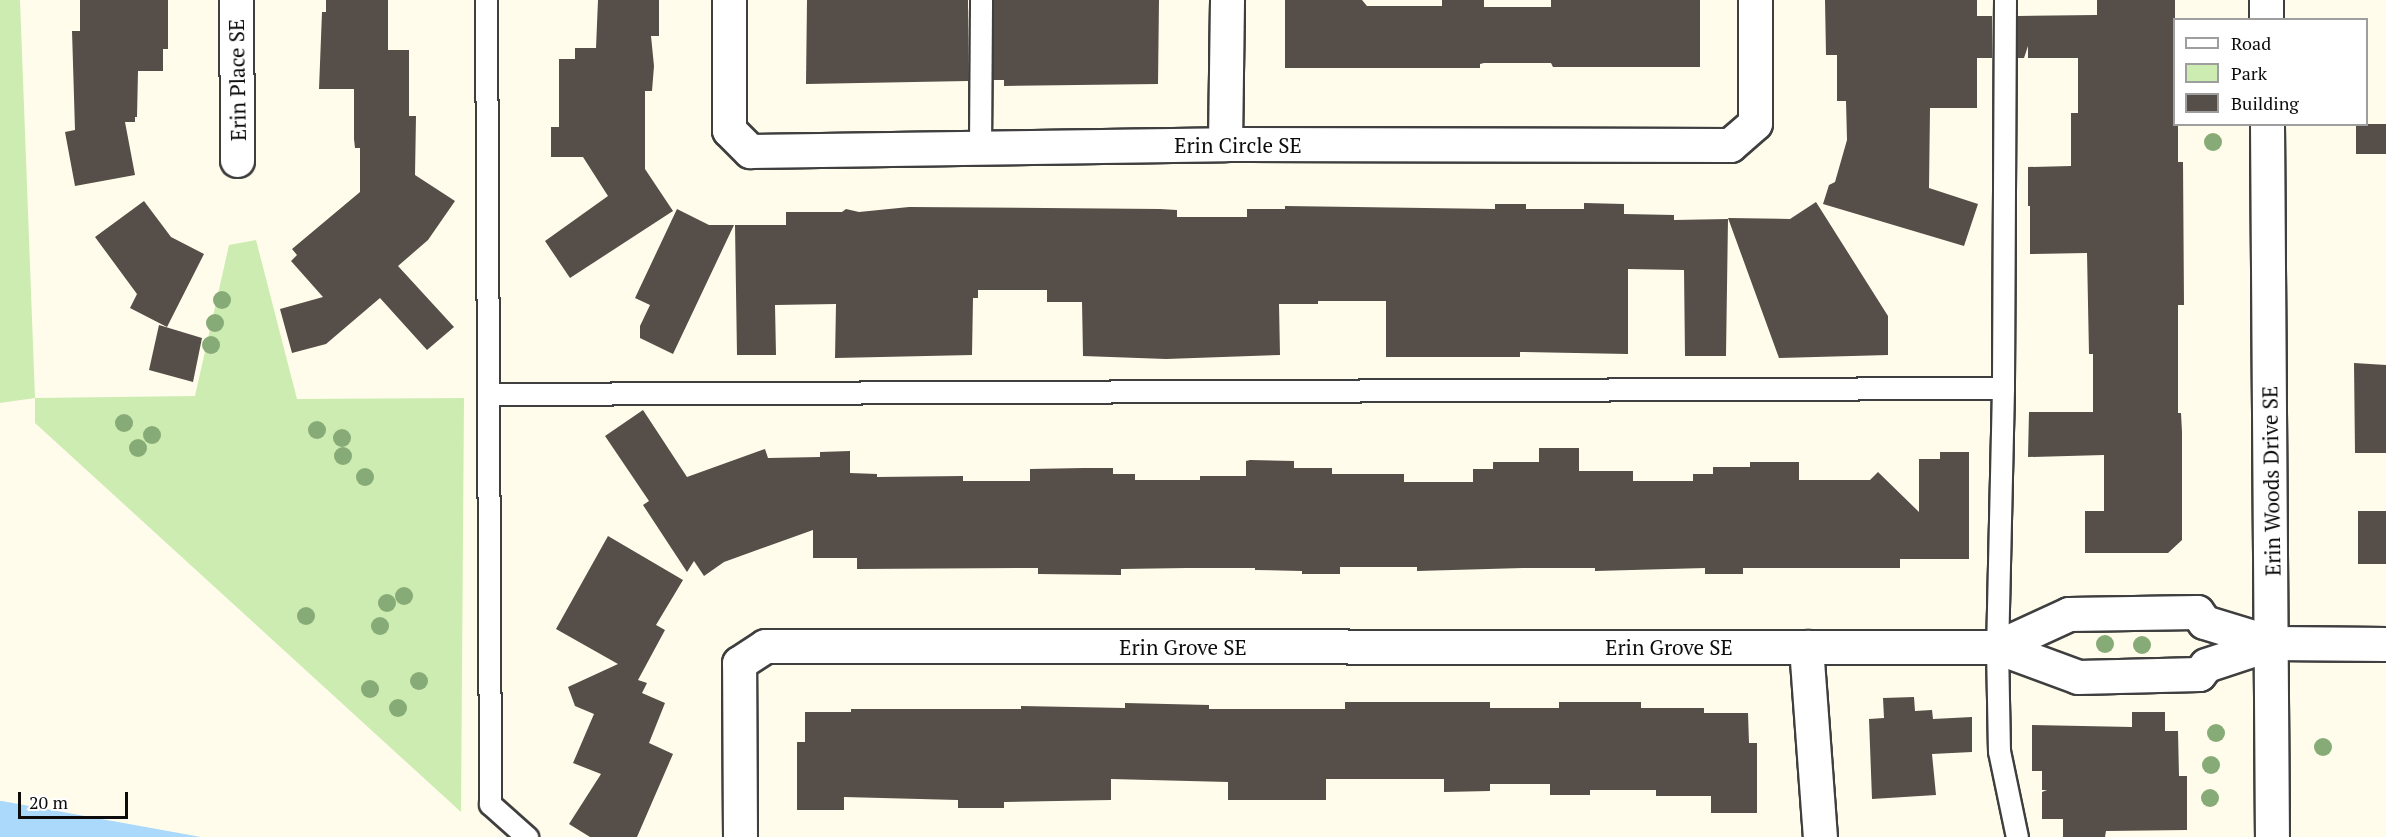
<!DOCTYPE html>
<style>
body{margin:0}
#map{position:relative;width:2386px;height:837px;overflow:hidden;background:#fffceb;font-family:"PT Serif",serif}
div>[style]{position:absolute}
.green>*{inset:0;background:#cdecb2}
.water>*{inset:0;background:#abd9fb}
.building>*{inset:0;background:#564e48}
.roads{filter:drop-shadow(2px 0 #3f3f3f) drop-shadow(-2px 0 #3f3f3f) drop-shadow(0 2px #3f3f3f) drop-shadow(0 -2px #3f3f3f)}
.service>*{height:21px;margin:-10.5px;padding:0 10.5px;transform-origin:10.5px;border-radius:10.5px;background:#fff}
.minor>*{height:33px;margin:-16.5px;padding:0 16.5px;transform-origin:16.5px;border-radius:16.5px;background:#fff}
.tertiary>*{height:33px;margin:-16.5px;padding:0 16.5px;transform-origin:16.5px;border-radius:16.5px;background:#fff}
.trees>*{width:18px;height:18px;margin:-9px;border-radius:50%;background:#87ab77}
span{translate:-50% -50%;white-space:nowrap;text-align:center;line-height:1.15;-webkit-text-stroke:6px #fff;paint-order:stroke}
.street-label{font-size:21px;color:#0c0c0c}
.legend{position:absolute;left:2173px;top:18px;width:195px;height:108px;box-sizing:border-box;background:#fff;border:2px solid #9e9e9e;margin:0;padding:8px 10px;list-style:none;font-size:18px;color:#0c0c0c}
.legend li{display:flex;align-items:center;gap:12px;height:30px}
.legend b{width:30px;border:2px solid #9e9e9e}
.scale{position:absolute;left:18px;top:792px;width:110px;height:27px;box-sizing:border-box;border:3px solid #0c0c0c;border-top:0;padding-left:8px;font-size:18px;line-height:21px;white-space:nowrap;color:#0c0c0c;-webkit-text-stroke:4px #fff;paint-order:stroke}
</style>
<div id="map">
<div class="green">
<div style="clip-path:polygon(0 0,20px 0,35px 398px,195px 396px,229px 245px,256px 240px,297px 399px,464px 398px,461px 812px,35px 423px,35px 398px,0 403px)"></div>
</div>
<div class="water">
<div style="clip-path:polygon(0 801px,2px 801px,201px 837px,0 837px)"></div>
</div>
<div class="building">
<div style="clip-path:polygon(80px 0,168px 0,168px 49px,163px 49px,163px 71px,138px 71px,137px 117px,135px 117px,135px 122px,125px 122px,135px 175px,75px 186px,65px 132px,75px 130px,72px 31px,80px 31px)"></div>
<div style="clip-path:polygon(326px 0,388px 0,388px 50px,409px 50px,409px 116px,416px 116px,415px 175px,455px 201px,428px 240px,398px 266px,454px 327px,427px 350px,380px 298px,326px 344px,292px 353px,280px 309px,323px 297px,291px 261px,297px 255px,292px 249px,360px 192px,360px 148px,355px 148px,354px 139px,354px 89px,319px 89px,322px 12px,326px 12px)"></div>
<div style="clip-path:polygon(598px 0,659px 0,659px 36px,651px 36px,654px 66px,652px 91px,645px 91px,645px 169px,673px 211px,570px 278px,545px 241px,608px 196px,583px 157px,551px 157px,551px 127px,559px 127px,559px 59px,575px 59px,575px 48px,596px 48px)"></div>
<div style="clip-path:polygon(807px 0,968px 0,968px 81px,806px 84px)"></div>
<div style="clip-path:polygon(994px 0,1159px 0,1158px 84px,1004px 86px,1004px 80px,993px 80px)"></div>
<div style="clip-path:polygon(1285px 0,1362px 0,1367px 6px,1442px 6px,1442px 0,1484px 0,1484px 7px,1551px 7px,1551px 0,1700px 0,1700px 67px,1553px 67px,1551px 63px,1484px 63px,1480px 64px,1480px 68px,1285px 68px)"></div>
<div style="clip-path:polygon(1825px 0,1977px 0,1977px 16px,1992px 16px,1992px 58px,1977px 58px,1977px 108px,1930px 108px,1929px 188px,1978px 204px,1964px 246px,1823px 204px,1829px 185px,1835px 182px,1847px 140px,1846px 101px,1837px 101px,1837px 55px,1826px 55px)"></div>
<div style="clip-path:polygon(2097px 0,2175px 0,2175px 124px,2178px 124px,2178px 162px,2183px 162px,2184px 305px,2178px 305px,2178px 413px,2181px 413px,2182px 432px,2182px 540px,2168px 553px,2085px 553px,2085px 511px,2104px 511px,2104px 455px,2028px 457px,2029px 412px,2093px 412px,2093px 354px,2089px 354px,2087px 253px,2030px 254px,2030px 206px,2028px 206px,2028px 167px,2071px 166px,2071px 113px,2078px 113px,2078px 58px,2028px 58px,2028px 46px,2024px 58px,2017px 58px,2018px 16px,2097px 15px)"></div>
<div style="clip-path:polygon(2356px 124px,2386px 124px,2386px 154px,2356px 154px)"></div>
<div style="clip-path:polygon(144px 201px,171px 237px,204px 254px,167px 327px,130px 308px,137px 294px,95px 237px)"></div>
<div style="clip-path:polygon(1816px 202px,1888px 316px,1888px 355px,1779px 358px,1728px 218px,1790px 219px)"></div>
<div style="clip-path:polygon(1584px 203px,1624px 204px,1624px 214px,1674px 215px,1674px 220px,1728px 219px,1726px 356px,1685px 356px,1684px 270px,1628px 269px,1628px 354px,1520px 352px,1520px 357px,1386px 357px,1386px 301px,1318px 301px,1318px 304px,1279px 304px,1280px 355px,1166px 359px,1083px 356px,1082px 302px,1047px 302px,1047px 290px,978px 290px,978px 298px,973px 298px,972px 355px,835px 358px,836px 304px,775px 305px,776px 355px,737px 355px,735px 225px,786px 225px,786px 212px,842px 212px,846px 209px,859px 212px,909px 207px,1160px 209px,1177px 210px,1177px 217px,1247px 217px,1247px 209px,1285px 209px,1285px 206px,1495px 209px,1495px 204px,1526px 204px,1526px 209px,1584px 209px)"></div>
<div style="clip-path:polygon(677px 209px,709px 225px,734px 225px,673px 354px,640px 338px,640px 326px,650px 305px,635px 298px)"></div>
<div style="clip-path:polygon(159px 325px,202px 338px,193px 382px,149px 370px)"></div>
<div style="clip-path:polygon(2354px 363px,2386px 365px,2386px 453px,2355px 453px)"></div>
<div style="clip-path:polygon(643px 410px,687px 477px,765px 449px,768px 458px,820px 457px,820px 452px,850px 451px,850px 473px,877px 474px,877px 477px,963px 476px,963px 481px,1030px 481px,1030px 469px,1084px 468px,1113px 468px,1113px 474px,1135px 474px,1135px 480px,1200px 480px,1200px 476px,1246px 476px,1246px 461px,1250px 460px,1294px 461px,1294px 468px,1332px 468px,1332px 474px,1404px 474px,1404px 482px,1473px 482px,1473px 469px,1493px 469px,1493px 462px,1539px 462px,1539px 448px,1579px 448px,1579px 471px,1633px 471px,1633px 481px,1693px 481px,1693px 474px,1713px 474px,1713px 467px,1750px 467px,1750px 462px,1799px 462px,1799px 480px,1870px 480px,1878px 472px,1919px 512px,1919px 459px,1940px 459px,1940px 452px,1969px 452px,1969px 559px,1900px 559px,1900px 568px,1743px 568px,1743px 574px,1705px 574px,1705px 568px,1595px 571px,1595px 568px,1523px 568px,1417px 571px,1417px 567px,1340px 567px,1340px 574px,1302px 574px,1302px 571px,1255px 570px,1255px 568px,1187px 568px,1121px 569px,1121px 575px,1038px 574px,1038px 568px,857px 569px,857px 558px,813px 558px,813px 530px,724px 562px,704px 576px,694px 561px,687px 572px,643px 505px,649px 501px,605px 436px)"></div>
<div style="clip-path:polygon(2358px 511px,2386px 511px,2386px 564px,2358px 564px)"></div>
<div style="clip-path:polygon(608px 536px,683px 580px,656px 625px,665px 630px,638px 680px,647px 683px,642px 693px,665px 703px,649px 743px,673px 754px,637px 837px,590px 837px,569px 824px,601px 774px,573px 763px,594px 714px,575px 706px,568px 687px,618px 664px,556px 629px)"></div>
<div style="clip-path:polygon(1914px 697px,1915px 711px,1932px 710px,1933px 719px,1972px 717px,1972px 752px,1932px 754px,1936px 795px,1872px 799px,1869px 719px,1884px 718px,1883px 698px)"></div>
<div style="clip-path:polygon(1345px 702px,1490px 702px,1490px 708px,1559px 708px,1559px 702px,1641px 702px,1641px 708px,1704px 708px,1704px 713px,1748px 713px,1749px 743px,1757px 743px,1757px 813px,1711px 813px,1711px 796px,1656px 796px,1656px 790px,1590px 790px,1590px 795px,1550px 795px,1550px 784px,1490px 784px,1490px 791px,1444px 792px,1444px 779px,1326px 779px,1326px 800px,1228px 800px,1228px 782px,1111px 779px,1111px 800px,1004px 802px,1004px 808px,958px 808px,958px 800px,844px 797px,844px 810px,797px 810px,797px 742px,805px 742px,805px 712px,851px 712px,851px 709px,1021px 709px,1021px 706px,1125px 708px,1125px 703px,1209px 705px,1209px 709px,1345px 709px)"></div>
<div style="clip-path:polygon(2132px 712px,2165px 712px,2165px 731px,2178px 731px,2179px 776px,2187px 776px,2187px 830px,2106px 831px,2105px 837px,2063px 837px,2063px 819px,2042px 819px,2042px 792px,2047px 790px,2042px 790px,2042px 771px,2032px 771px,2032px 725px,2132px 727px)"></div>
</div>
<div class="roads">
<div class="service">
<div style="left:486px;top:0;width:804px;rotate:89.71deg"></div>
<div style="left:490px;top:804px;width:50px;rotate:41.7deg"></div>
<div style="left:2005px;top:0;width:388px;rotate:90.3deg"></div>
<div style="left:2003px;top:388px;width:259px;rotate:91.3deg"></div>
<div style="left:1997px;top:647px;width:104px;rotate:88.9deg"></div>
<div style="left:1999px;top:751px;width:88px;rotate:78.2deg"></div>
<div style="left:980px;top:148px;width:148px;rotate:-89.6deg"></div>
<div style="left:489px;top:394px;width:1514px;rotate:-0.23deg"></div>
</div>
<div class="minor">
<div style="left:236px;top:0;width:160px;rotate:89.6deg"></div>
<div style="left:729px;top:0;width:130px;rotate:90deg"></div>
<div style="left:729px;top:130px;width:30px;rotate:45deg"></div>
<div style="left:750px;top:151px;width:475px;rotate:-0.8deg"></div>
<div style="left:1225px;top:144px;width:505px;rotate:0.11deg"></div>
<div style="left:1730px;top:145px;width:33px;rotate:-41deg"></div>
<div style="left:1755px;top:123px;width:123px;rotate:-90deg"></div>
<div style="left:1225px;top:144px;width:144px;rotate:-89.2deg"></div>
<div style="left:1806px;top:647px;width:191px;rotate:85.8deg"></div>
<div style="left:1997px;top:647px;width:79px;rotate:-24.6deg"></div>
<div style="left:2069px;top:614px;width:128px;rotate:-0.9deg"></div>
<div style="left:2197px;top:612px;width:12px;rotate:55deg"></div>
<div style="left:2204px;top:622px;width:72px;rotate:16.9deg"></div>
<div style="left:2273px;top:643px;width:113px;rotate:0.5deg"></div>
<div style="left:740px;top:837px;width:174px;rotate:-90.3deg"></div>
<div style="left:739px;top:663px;width:31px;rotate:-33deg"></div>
<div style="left:765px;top:646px;width:1232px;rotate:0.05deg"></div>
<div style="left:1997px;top:647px;width:86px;rotate:20.3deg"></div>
<div style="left:2078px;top:677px;width:121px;rotate:-1.4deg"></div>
<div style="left:2199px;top:674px;width:11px;rotate:-52deg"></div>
<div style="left:2206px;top:665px;width:71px;rotate:-18.2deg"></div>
</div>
<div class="tertiary">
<div style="left:2266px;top:0;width:20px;rotate:90deg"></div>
<div style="left:2267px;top:124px;width:713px;rotate:89.6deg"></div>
</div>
</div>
<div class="trees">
<div style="left:2213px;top:142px"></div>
<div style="left:222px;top:300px"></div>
<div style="left:215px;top:323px"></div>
<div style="left:211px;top:345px"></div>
<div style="left:124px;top:423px"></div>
<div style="left:317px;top:430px"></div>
<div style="left:152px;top:435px"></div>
<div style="left:342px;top:438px"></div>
<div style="left:138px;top:448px"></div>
<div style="left:343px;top:456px"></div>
<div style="left:365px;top:477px"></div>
<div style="left:404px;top:596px"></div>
<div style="left:387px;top:603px"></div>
<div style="left:306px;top:616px"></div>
<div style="left:380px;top:626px"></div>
<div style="left:2105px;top:644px"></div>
<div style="left:2142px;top:645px"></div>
<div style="left:419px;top:681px"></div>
<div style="left:370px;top:689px"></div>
<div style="left:398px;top:708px"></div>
<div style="left:2216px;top:733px"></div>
<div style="left:2323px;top:747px"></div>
<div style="left:2211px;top:765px"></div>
<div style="left:2210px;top:798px"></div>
</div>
<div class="street-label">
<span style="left:237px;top:80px;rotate:-91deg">Erin Place SE</span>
<span style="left:1238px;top:145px">Erin Circle SE</span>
<span style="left:2271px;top:481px;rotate:-91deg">Erin Woods Drive SE</span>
<span style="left:1183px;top:647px">Erin Grove SE</span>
<span style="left:1669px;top:647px">Erin Grove SE</span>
</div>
<ul class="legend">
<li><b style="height:8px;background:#fff"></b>Road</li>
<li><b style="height:16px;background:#cdecb2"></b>Park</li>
<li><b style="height:16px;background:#564e48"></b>Building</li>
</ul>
<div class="scale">20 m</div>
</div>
